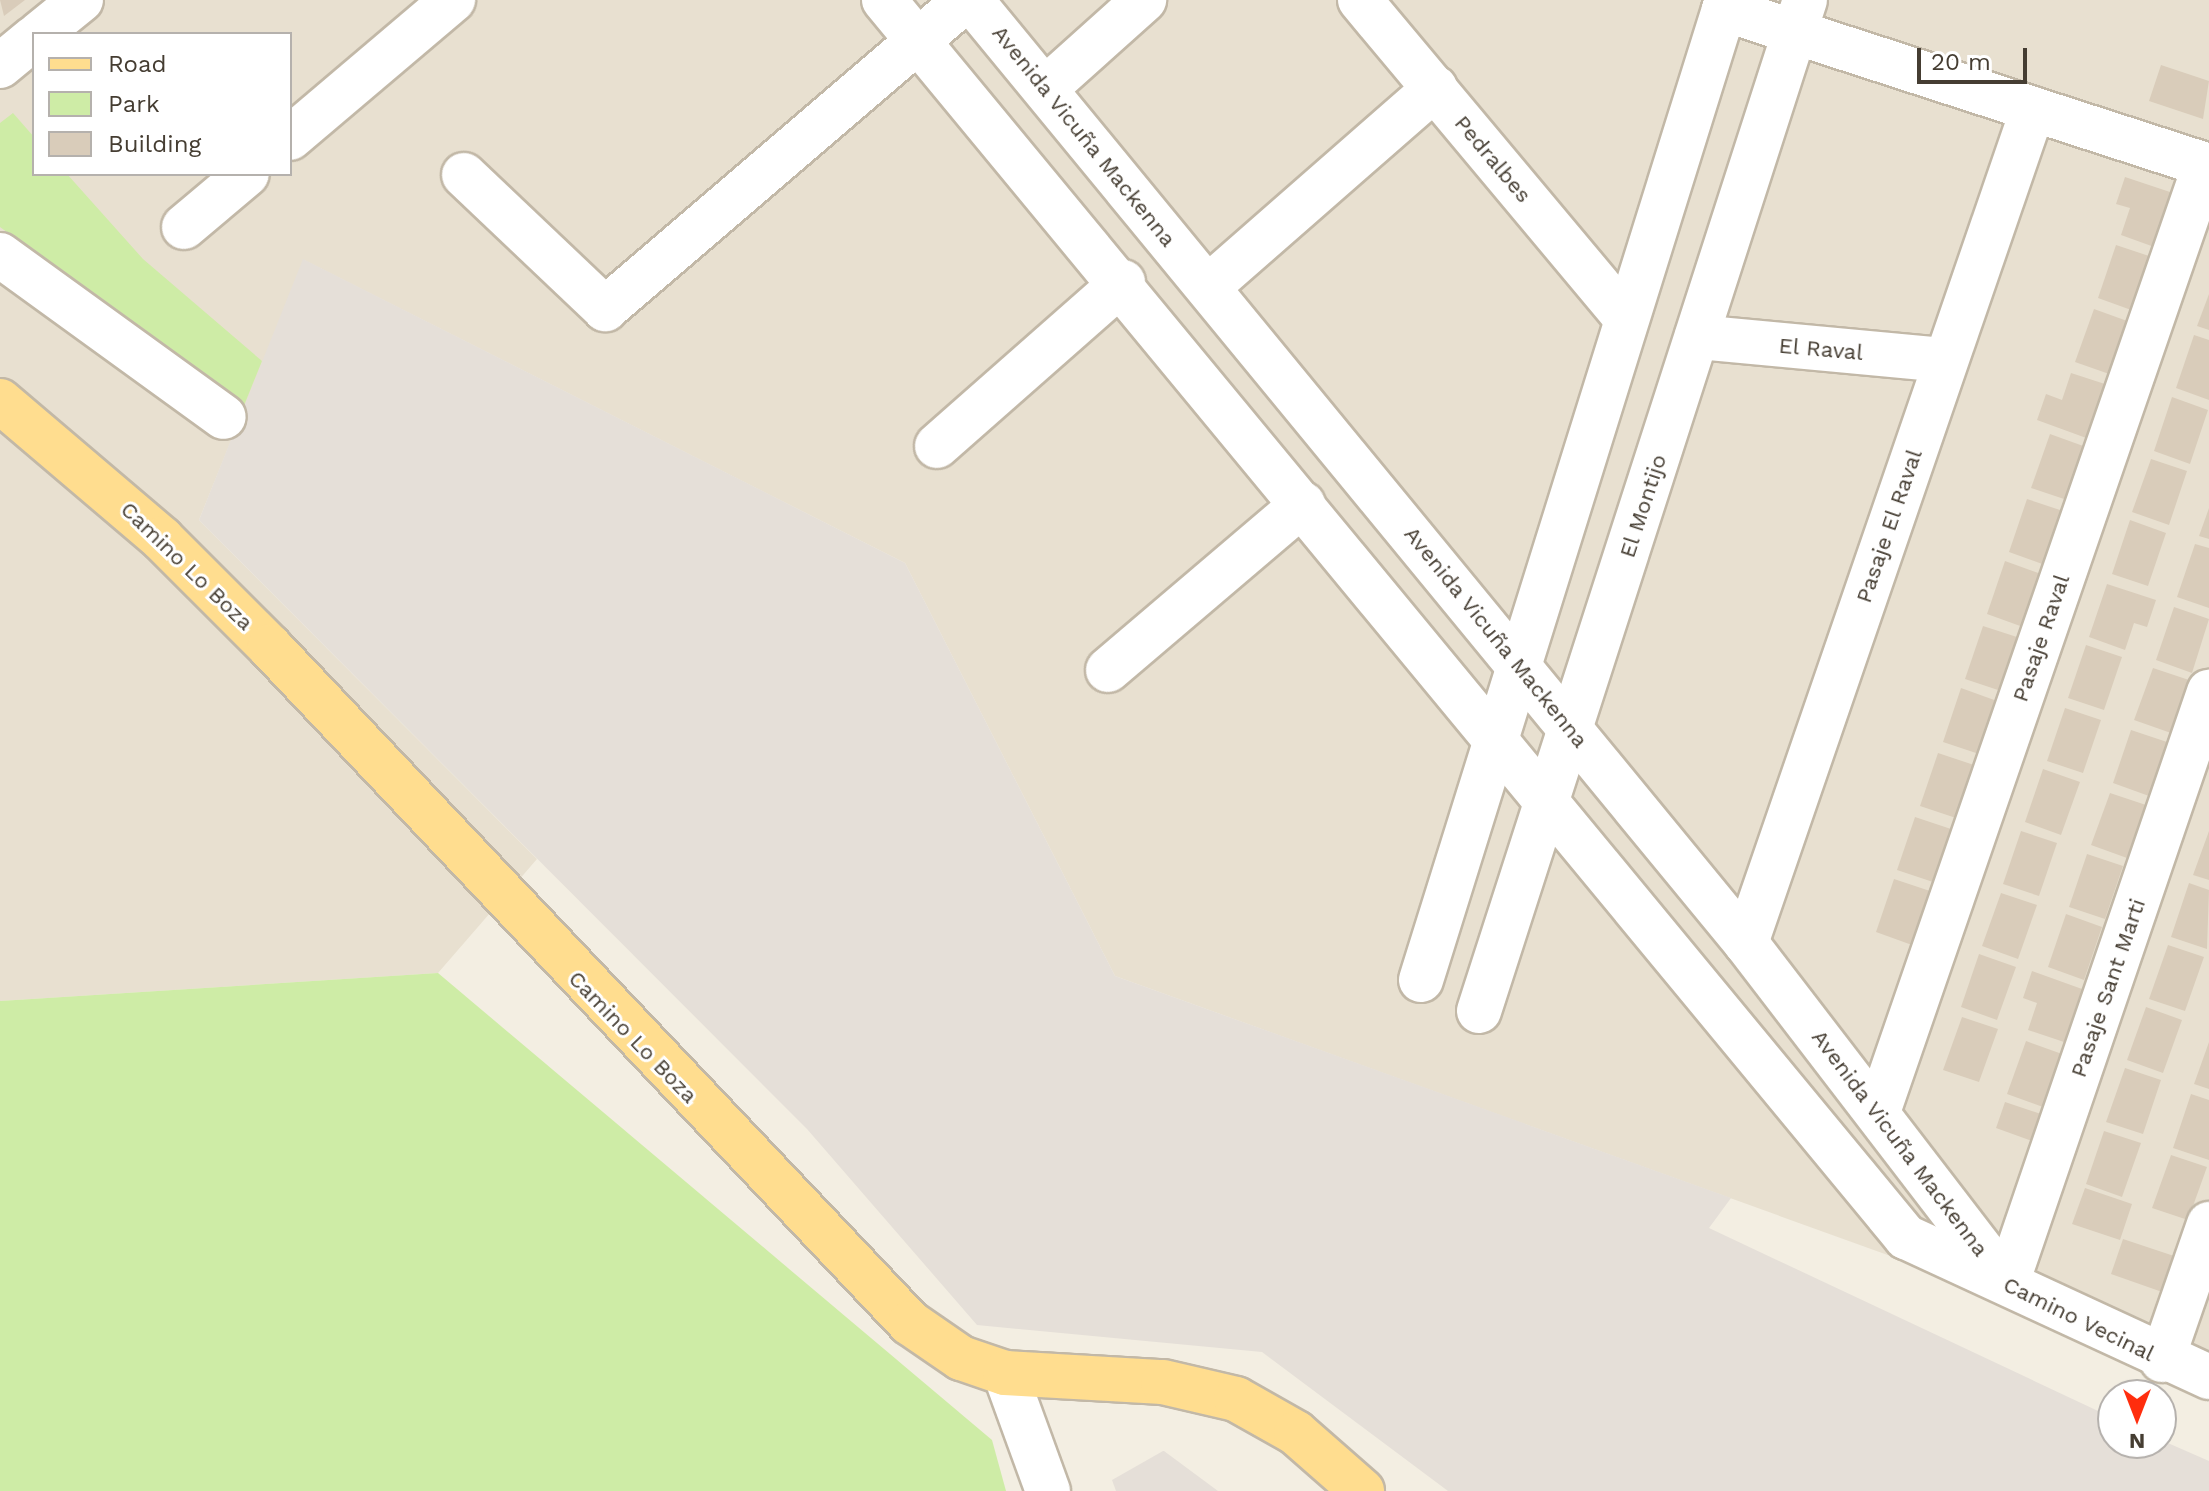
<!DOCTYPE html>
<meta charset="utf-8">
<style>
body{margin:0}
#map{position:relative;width:2209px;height:1491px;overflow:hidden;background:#f3eee2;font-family:"Work Sans",sans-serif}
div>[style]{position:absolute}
.residential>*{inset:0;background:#e8e0d0}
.industrial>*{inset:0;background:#e5dfd8}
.green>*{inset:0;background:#ceeca6}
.building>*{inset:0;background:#d9ccba}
.roads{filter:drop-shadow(2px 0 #c2b8a7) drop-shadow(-2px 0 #c2b8a7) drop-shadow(0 2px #c2b8a7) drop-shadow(0 -2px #c2b8a7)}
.minor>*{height:44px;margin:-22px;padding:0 22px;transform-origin:22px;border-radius:22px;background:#fff}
.major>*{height:44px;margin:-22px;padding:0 22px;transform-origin:22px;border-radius:22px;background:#ffdd8f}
span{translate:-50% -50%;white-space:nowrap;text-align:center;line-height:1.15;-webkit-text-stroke:6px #fff;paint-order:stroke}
.street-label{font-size:22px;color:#453d32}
.legend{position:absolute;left:32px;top:32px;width:260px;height:144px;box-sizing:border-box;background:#fff;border:2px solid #b5b1ad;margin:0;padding:10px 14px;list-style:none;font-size:24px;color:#453d32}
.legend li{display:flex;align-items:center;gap:16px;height:40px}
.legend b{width:40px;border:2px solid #b5b1ad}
.north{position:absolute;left:2097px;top:1379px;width:80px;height:80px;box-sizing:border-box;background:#fff;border:2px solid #b5b1ad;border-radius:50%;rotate:180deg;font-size:22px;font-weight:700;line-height:32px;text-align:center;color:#453d32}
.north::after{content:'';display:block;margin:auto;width:28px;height:36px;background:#ff2d0d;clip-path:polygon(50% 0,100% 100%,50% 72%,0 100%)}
.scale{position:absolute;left:1917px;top:48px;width:110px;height:36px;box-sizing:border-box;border:4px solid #453d32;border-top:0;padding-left:10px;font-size:24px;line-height:28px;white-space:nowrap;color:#453d32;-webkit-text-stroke:6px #fff;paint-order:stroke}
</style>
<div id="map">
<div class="residential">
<div style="clip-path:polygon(evenodd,0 0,2209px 0,2209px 1371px,1115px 976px,905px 563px,304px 260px,199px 520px,537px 859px,438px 973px,0 1001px,0 0,34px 34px,290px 34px,290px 174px,34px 174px,34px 34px)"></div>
</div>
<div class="industrial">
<div style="clip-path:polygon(303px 259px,905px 563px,1115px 976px,1731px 1198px,1709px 1228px,2113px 1418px,2113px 1443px,2161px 1440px,2209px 1461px,2209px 1491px,1448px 1491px,1262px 1352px,977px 1325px,807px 1129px,199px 520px)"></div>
<div style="clip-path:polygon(1163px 1451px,1164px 1451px,1218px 1491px,1116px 1491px,1112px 1480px)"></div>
</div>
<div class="green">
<div style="clip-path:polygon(13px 113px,34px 137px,34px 174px,67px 174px,143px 259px,262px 361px,243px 408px,0 227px,0 123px)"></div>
<div style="clip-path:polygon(438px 973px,992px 1440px,1006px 1491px,0 1491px,0 1001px)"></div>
</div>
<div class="building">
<div style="clip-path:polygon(0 0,25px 0,4px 16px)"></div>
<div style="clip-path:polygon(2161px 65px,2209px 81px,2203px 119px,2149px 101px)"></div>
<div style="clip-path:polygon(2125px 177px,2176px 194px,2157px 248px,2121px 235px,2130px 208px,2116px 204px)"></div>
<div style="clip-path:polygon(2116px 245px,2152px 257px,2134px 311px,2098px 298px)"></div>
<div style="clip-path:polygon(2209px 294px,2209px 330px,2197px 326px)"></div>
<div style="clip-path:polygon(2094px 309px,2130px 322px,2112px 375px,2075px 362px)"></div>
<div style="clip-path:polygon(2194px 335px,2209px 340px,2209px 400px,2176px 388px)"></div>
<div style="clip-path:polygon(2071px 373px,2108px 385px,2089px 439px,2037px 420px,2046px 394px,2062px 400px)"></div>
<div style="clip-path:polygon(2172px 397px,2208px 410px,2190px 464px,2154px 451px)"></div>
<div style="clip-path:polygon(2050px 434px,2086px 447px,2067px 500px,2031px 488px)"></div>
<div style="clip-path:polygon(2151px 459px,2187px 471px,2169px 525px,2132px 512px)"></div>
<div style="clip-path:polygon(2027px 499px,2063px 511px,2045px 565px,2009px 552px)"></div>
<div style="clip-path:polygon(2209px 508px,2209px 539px,2199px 536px)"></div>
<div style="clip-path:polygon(2130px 520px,2166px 533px,2148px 586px,2112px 574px)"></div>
<div style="clip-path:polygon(2195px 544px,2209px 548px,2209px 608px,2177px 597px)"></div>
<div style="clip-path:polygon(2005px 561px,2041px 574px,2023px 627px,1987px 614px)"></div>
<div style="clip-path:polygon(2107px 584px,2156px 600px,2147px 627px,2134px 623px,2125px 650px,2089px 637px)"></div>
<div style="clip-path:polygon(2174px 607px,2209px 619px,2192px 673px,2156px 660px)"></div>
<div style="clip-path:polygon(1983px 626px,2020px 638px,2001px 691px,1965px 679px)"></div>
<div style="clip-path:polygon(2086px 645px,2122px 657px,2104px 710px,2068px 698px)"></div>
<div style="clip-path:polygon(2153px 668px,2189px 680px,2171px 733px,2134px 720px)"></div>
<div style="clip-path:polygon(1961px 688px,1997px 701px,1979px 754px,1943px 742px)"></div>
<div style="clip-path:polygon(2065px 708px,2101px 720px,2083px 773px,2047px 761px)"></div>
<div style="clip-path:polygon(2131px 730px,2167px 742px,2149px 796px,2113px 783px)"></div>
<div style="clip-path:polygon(1938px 753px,1974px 765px,1956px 818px,1920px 806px)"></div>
<div style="clip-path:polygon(2043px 769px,2080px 782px,2061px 835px,2025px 822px)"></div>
<div style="clip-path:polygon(2110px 793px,2146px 805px,2127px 858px,2091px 845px)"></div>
<div style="clip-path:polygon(1915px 817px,1951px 829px,1933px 882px,1897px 870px)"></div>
<div style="clip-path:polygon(2021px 831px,2057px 843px,2039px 896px,2003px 884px)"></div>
<div style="clip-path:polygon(2209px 831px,2209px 880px,2193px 875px)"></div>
<div style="clip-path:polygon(2087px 854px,2123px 866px,2105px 919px,2069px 907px)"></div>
<div style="clip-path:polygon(1894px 879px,1930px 891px,1912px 945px,1876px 932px)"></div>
<div style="clip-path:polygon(2189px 883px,2209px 890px,2207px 949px,2171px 937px)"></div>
<div style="clip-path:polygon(2001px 893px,2037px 905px,2018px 959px,1982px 946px)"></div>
<div style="clip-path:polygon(2066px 914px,2102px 927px,2084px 980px,2048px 967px)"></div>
<div style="clip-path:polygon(2168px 945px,2204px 957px,2185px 1011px,2149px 999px)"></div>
<div style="clip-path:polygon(1979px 954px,2016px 967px,1997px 1020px,1961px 1007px)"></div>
<div style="clip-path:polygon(2032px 971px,2082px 989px,2064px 1042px,2028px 1030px,2037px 1003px,2023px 998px)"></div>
<div style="clip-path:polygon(2146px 1007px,2182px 1020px,2163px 1073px,2127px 1060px)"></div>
<div style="clip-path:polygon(1962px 1017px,1998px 1029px,1979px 1082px,1943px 1070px)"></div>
<div style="clip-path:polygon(2026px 1041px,2062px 1054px,2043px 1107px,2007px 1094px)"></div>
<div style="clip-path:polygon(2209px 1042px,2209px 1089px,2194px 1084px)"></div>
<div style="clip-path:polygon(2125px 1068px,2161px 1080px,2143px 1134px,2106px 1122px)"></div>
<div style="clip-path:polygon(2191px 1094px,2209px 1100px,2209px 1160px,2173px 1148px)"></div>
<div style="clip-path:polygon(2005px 1102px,2041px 1114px,2032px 1141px,1996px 1128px)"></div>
<div style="clip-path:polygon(2104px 1131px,2141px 1143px,2122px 1197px,2086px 1184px)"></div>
<div style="clip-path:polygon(2171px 1155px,2207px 1167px,2188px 1220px,2152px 1208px)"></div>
<div style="clip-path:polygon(2085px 1188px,2132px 1204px,2120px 1240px,2072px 1224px)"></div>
<div style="clip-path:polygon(2123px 1239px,2177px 1257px,2165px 1293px,2111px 1274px)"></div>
</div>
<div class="roads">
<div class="minor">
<div style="left:884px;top:0;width:1605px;rotate:50.44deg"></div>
<div style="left:1906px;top:1237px;width:334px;rotate:24.8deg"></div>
<div style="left:971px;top:0;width:1221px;rotate:50.59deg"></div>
<div style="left:1746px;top:943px;width:422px;rotate:52.5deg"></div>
<div style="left:1360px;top:0;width:415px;rotate:50.1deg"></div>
<div style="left:1724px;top:9px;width:510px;rotate:17.94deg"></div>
<div style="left:39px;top:34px;width:54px;rotate:-39deg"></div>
<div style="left:0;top:66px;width:44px;rotate:-39.5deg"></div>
<div style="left:1046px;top:88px;width:132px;rotate:-41.9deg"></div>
<div style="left:290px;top:138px;width:214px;rotate:-40.3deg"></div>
<div style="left:464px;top:175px;width:195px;rotate:43.5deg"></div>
<div style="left:605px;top:309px;width:474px;rotate:-40.6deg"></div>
<div style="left:184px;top:227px;width:82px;rotate:-40.1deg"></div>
<div style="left:0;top:255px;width:276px;rotate:35.9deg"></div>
<div style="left:1208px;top:287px;width:302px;rotate:-41.2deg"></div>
<div style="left:1697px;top:337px;width:249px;rotate:5.3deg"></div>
<div style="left:937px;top:446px;width:248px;rotate:-41.4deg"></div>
<div style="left:1108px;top:670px;width:256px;rotate:-40.4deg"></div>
<div style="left:1746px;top:943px;width:882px;rotate:-71.01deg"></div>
<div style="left:1421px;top:980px;width:1027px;rotate:-72.66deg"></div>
<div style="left:1479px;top:1011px;width:1062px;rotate:-72.13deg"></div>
<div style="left:1878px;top:1112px;width:1002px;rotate:-70.95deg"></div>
<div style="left:2007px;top:1283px;width:625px;rotate:-71.13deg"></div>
<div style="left:2162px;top:1360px;width:144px;rotate:-70.9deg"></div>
<div style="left:1005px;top:1373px;width:126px;rotate:70deg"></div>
</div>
<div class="major">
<div style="left:0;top:401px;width:213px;rotate:40.4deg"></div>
<div style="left:162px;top:539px;width:153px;rotate:45deg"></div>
<div style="left:270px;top:647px;width:931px;rotate:46.57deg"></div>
<div style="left:910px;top:1323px;width:62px;rotate:34.5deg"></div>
<div style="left:961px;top:1358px;width:46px;rotate:18.8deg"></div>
<div style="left:1005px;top:1373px;width:158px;rotate:3.3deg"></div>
<div style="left:1163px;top:1382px;width:75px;rotate:13.1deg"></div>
<div style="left:1236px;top:1399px;width:69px;rotate:29.5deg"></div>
<div style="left:1296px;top:1433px;width:88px;rotate:41.3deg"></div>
</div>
</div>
<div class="street-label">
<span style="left:1084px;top:136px;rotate:51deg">Avenida Vicuña Mackenna</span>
<span style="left:1493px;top:159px;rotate:50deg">Pedralbes</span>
<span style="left:1821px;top:349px;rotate:5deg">El Raval</span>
<span style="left:1643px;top:506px;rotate:-72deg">El Montijo</span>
<span style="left:1889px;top:526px;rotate:-71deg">Pasaje El Raval</span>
<span style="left:187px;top:566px;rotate:44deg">Camino Lo Boza</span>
<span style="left:1496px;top:637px;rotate:51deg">Avenida Vicuña Mackenna</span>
<span style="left:2041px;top:638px;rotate:-71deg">Pasaje Raval</span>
<span style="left:2108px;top:988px;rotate:-71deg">Pasaje Sant Marti</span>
<span style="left:633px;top:1037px;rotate:46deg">Camino Lo Boza</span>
<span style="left:1900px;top:1143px;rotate:53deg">Avenida Vicuña Mackenna</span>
<span style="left:2079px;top:1319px;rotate:26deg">Camino Vecinal</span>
</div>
<ul class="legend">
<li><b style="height:10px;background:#ffdd8f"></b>Road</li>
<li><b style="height:22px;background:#ceeca6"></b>Park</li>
<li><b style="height:22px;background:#d9ccba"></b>Building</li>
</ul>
<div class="north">N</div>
<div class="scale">20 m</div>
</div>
